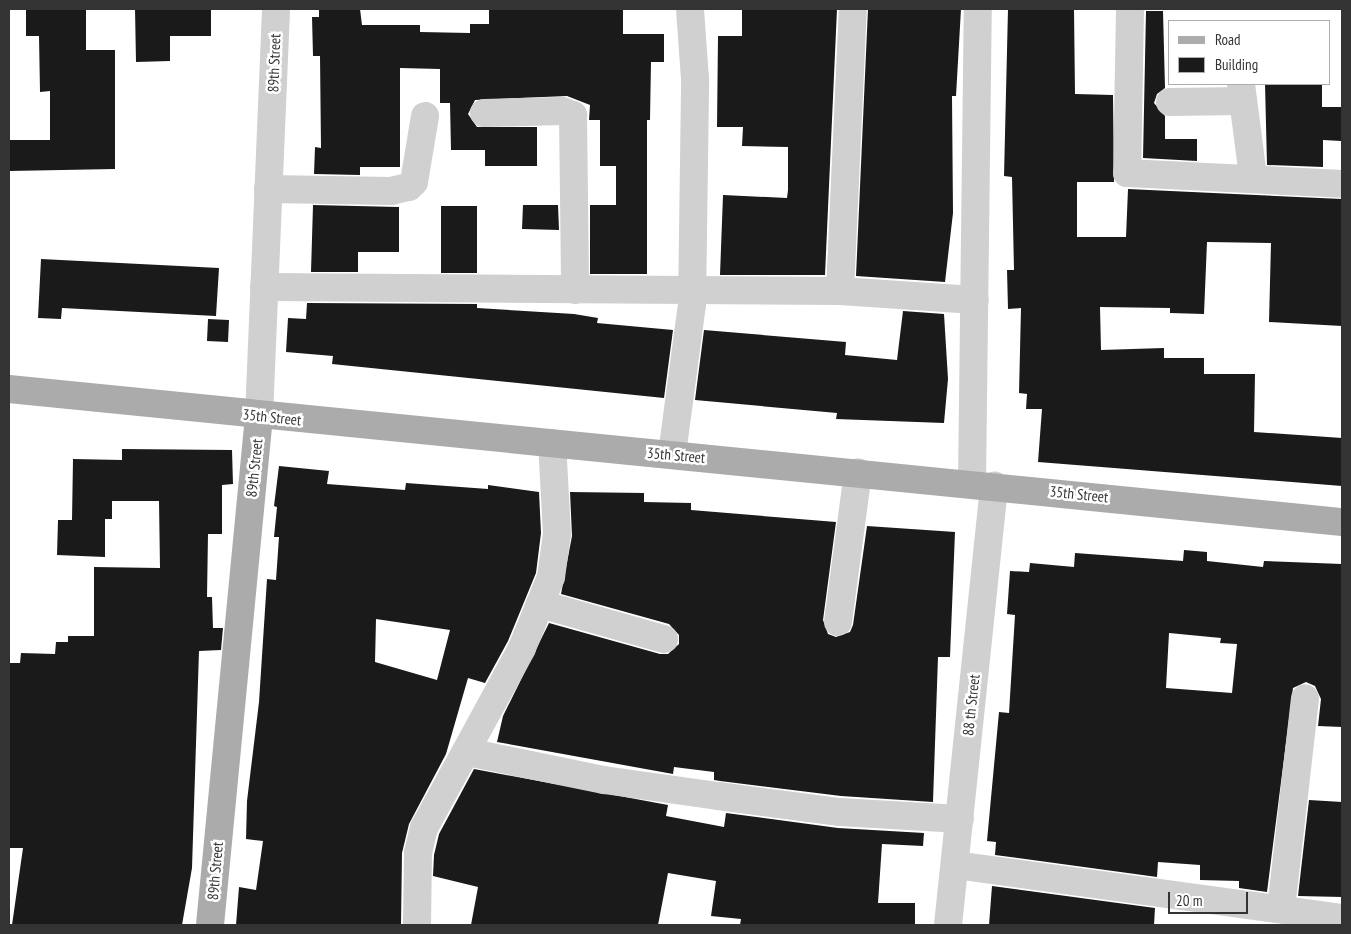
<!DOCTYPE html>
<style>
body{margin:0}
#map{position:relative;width:1351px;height:934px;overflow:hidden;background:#fff;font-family:"PT Sans Narrow",sans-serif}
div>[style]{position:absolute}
.building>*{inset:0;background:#1a1a1a}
.minor>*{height:28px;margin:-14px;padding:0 14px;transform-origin:14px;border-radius:14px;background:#d0d0d0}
.major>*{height:28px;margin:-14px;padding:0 14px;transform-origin:14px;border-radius:14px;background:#ababab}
span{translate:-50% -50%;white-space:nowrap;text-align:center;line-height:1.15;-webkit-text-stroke:5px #fff;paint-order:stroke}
.street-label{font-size:15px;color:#333}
.frame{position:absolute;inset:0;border:10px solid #333;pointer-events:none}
.legend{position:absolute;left:1168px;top:20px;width:162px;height:65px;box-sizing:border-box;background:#fff;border:1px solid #adadad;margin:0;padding:6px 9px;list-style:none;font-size:15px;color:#333}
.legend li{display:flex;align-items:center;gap:10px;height:25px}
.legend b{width:25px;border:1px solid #adadad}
.scale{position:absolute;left:1168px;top:892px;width:80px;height:22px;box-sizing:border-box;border:2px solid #333;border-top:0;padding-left:6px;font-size:15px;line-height:18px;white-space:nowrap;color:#333;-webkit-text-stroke:4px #fff;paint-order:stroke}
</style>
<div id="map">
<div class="building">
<div style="clip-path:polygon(26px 9px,86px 9px,86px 50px,115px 50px,115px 169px,9px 171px,9px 140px,50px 140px,50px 91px,40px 92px,39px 36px,26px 36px)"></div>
<div style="clip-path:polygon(135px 9px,211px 9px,211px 36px,170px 36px,170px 61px,136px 62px)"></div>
<div style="clip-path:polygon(319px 9px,360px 9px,362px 25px,420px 25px,420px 32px,470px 33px,470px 24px,489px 24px,489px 9px,623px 9px,623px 34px,664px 34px,664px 62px,651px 62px,650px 120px,647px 120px,647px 274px,590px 274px,590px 205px,616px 205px,616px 166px,600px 166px,600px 120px,589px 120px,590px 105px,567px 96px,475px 100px,468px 114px,477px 127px,537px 127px,537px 166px,485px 166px,485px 150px,451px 150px,450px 103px,440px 103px,440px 69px,400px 68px,400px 167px,360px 167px,360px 175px,314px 174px,315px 147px,321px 148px,320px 56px,313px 56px,312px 17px,319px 17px)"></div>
<div style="clip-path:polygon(742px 9px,837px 9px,825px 275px,720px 275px,723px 195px,787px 198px,788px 190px,788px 147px,742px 146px,743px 127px,717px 127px,718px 36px,742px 36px)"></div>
<div style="clip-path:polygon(868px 9px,961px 9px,956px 96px,952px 96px,953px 213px,945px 282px,856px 276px)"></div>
<div style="clip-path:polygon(1008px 9px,1074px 9px,1075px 94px,1113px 95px,1114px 182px,1077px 182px,1077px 237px,1126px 237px,1128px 189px,1342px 199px,1342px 326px,1269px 322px,1271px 243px,1207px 242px,1204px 314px,1170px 313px,1170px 308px,1100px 307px,1101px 350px,1164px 348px,1164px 358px,1204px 358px,1204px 374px,1255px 374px,1254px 432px,1342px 438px,1342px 486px,1038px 462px,1042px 409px,1026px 409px,1027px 394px,1019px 393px,1021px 308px,1008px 309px,1007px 270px,1014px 270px,1012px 177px,1004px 176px)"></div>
<div style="clip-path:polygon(1146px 11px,1163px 11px,1165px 88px,1157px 94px,1154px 103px,1165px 116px,1165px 139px,1197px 139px,1197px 161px,1143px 158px)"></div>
<div style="clip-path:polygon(1265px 84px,1322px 84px,1322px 107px,1342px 107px,1341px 141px,1323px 140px,1323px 167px,1267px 165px)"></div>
<div style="clip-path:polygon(313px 205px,399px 207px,399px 252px,358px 252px,358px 272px,311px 272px)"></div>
<div style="clip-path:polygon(523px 205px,558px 205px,559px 230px,522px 229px)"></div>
<div style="clip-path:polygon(441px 206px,477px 206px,477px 273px,441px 273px)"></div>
<div style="clip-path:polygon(41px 259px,219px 268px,216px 316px,62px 308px,61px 319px,38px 318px)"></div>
<div style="clip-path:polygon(307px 303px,477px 304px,477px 308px,574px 314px,598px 318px,597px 323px,673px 330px,664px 398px,332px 364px,333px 356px,286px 352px,288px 318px,306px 319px)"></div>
<div style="clip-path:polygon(903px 311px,944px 314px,948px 379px,944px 423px,836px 419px,837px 413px,695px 400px,704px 330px,846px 342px,845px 355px,897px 360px)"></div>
<div style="clip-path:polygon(208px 319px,229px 320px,228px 342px,207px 341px)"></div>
<div style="clip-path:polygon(122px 449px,232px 450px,233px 484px,222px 485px,222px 534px,208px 534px,207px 597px,212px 597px,213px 628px,223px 628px,221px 650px,199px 651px,192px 868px,182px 925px,12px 925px,23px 848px,9px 848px,9px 663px,20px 663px,21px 653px,55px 654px,56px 642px,68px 642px,68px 636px,94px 636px,94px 567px,160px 568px,159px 501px,112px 501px,112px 519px,105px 519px,105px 557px,57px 555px,58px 520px,72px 520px,73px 459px,122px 460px)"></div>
<div style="clip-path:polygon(evenodd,279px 466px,329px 471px,327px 484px,405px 490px,406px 483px,488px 489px,488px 485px,539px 492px,541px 533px,536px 573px,508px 641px,485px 683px,468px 678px,446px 754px,409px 824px,402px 853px,401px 925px,236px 925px,239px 887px,256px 890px,263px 841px,246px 839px,247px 801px,259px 702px,267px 579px,276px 580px,279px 537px,274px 537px,277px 507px,274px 506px,279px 466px,376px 619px,450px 630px,437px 680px,375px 662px,376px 619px)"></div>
<div style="clip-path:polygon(570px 492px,644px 493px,644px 502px,691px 503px,691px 510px,836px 522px,823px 620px,828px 634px,836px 637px,850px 632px,853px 625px,867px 526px,955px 532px,950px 657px,938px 657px,933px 802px,841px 796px,720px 781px,714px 780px,714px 772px,674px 767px,673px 774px,497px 742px,503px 716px,549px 623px,660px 654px,668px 654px,679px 644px,679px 635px,669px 624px,561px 594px,572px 536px)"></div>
<div style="clip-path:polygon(evenodd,1184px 550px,1207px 552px,1207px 561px,1263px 567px,1264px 561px,1342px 564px,1342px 727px,1318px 726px,1321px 699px,1315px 686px,1306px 682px,1293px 688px,1267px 892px,1239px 888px,1239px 881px,1200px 880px,1200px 865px,1158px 862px,1157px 877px,995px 855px,996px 842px,987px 841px,999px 712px,1009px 713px,1015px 615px,1007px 614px,1010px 571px,1029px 572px,1030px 563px,1074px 567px,1075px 553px,1183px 561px,1184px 550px,1169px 633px,1221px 638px,1220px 643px,1237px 644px,1232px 693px,1166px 688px,1169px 633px)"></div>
<div style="clip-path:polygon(474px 769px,668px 805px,666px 816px,724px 827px,726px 813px,838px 828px,924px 833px,923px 846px,882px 844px,878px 903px,915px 903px,915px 925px,740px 925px,741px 919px,711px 916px,716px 881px,668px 873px,658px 925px,471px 925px,478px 887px,433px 876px,434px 855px,439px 834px)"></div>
<div style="clip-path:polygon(1309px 800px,1342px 802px,1342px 897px,1298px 896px)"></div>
<div style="clip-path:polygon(992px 886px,1155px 908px,1154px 925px,989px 925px)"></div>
</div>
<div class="minor">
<div style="left:1130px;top:9px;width:164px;rotate:91deg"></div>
<div style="left:1127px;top:173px;width:215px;rotate:2.9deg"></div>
<div style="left:1241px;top:84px;width:94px;rotate:82.6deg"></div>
<div style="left:1170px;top:102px;width:73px;rotate:-0.8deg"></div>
<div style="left:484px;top:113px;width:78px;rotate:-1.5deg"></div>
<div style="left:562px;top:111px;width:12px;rotate:20deg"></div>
<div style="left:573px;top:115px;width:175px;rotate:89.3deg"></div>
<div style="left:268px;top:189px;width:123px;rotate:0.9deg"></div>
<div style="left:391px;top:191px;width:18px;rotate:-13deg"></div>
<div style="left:409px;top:187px;width:7px;rotate:-45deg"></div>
<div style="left:414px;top:182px;width:67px;rotate:-80.5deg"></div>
<div style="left:264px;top:287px;width:576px;rotate:0.4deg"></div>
<div style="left:840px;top:291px;width:282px;rotate:-87.4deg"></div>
<div style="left:840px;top:291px;width:135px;rotate:3.8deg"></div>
<div style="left:259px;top:416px;width:407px;rotate:-87.6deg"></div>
<div style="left:672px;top:454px;width:150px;rotate:-82.4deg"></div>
<div style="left:692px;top:305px;width:226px;rotate:-89.2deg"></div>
<div style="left:695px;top:79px;width:70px;rotate:-94.1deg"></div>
<div style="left:972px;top:483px;width:474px;rotate:-89.3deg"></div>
<div style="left:540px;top:604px;width:129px;rotate:15.8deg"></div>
<div style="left:838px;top:622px;width:151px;rotate:-82.4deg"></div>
<div style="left:467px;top:752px;width:140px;rotate:11.6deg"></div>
<div style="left:604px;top:780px;width:115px;rotate:8deg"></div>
<div style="left:718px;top:796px;width:123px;rotate:7.5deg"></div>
<div style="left:840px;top:812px;width:120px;rotate:3.3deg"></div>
<div style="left:955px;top:865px;width:391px;rotate:7.8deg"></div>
<div style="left:1281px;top:909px;width:212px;rotate:-83.5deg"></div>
<div style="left:417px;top:925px;width:72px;rotate:-89.2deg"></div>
<div style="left:418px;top:853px;width:26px;rotate:-77deg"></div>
<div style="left:424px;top:828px;width:205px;rotate:-61.4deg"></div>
<div style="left:522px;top:648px;width:77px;rotate:-67.8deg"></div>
<div style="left:551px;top:577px;width:43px;rotate:-82.1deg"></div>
<div style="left:557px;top:534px;width:91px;rotate:-93.1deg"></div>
<div style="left:948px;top:925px;width:442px;rotate:-84deg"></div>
</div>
<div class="major">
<div style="left:9px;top:389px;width:1340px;rotate:5.7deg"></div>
<div style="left:210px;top:925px;width:511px;rotate:-84.5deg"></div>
</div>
<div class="street-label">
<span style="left:274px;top:63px;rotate:-88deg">89th Street</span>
<span style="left:272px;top:417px;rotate:6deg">35th Street</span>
<span style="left:676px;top:455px;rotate:5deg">35th Street</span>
<span style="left:254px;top:468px;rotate:-84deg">89th Street</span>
<span style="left:1079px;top:494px;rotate:6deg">35th Street</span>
<span style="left:971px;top:705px;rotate:-84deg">88 th Street</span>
<span style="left:215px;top:871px;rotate:-85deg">89th Street</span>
</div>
<div class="frame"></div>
<ul class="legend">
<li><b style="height:6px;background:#ababab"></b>Road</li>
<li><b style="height:14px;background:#1a1a1a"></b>Building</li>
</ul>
<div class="scale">20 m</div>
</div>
